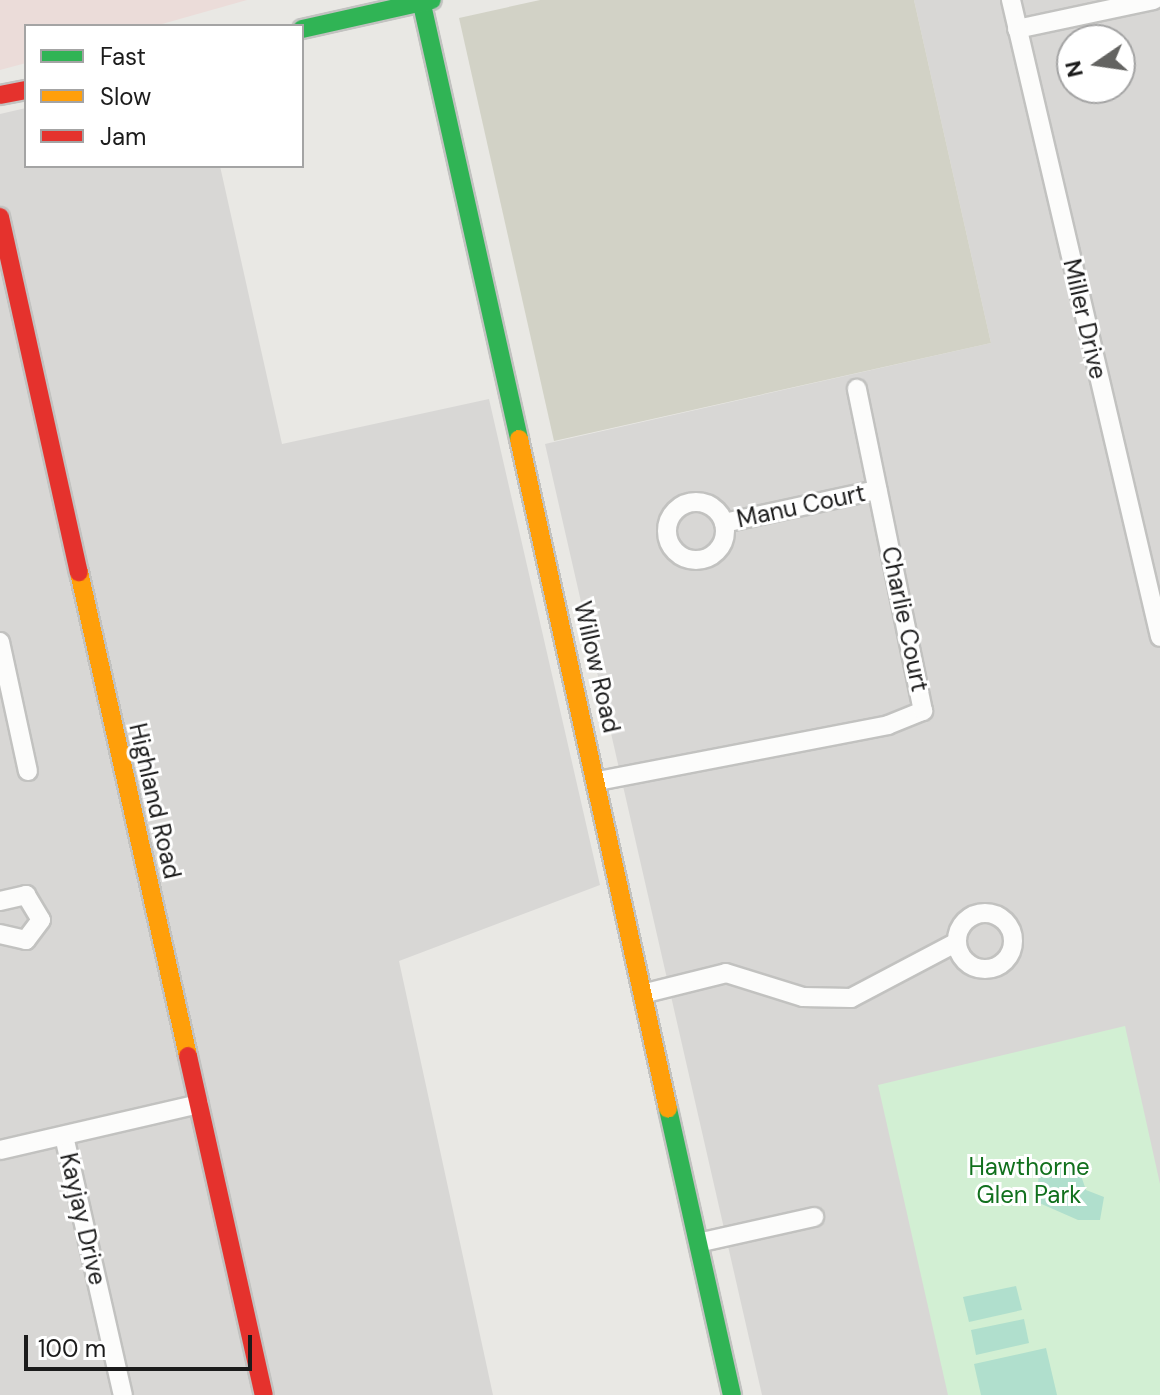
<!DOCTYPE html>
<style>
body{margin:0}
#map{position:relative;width:1160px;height:1395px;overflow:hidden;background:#e9e8e4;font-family:"DM Sans",sans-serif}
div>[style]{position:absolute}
.residential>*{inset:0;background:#d8d7d5}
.commercial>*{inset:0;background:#ebdcd9}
.construction>*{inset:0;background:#d2d2c6}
.park>*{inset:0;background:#d2efd3}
.pitch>*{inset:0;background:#b0dfcd}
.roads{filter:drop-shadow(2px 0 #c2c2c0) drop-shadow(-2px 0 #c2c2c0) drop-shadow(0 2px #c2c2c0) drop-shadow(0 -2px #c2c2c0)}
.street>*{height:18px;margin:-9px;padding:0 9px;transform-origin:9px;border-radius:9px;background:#fcfcfb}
.street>.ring{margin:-9px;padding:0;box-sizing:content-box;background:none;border:18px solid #fcfcfb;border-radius:50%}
.fast>*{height:18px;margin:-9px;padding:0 9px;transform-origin:9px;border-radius:9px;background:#30b455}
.slow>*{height:18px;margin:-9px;padding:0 9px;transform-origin:9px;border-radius:9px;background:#ff9f0a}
.jam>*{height:18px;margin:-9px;padding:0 9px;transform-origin:9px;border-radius:9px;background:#e5322d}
span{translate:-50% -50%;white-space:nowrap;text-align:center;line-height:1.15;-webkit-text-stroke:6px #fff;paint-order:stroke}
.street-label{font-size:24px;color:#1b1b1b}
.park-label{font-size:24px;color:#11701d}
.legend{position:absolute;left:24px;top:24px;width:280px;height:144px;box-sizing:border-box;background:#fff;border:2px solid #a4a4a4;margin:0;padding:10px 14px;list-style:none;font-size:24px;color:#1b1b1b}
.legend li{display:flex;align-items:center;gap:16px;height:40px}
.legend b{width:40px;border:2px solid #a4a4a4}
.north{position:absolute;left:1056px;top:24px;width:80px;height:80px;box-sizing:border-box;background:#fff;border:2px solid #a4a4a4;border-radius:50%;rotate:257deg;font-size:22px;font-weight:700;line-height:32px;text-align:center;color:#1b1b1b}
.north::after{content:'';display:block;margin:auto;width:28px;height:36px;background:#636361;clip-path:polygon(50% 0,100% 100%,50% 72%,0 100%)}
.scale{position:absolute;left:24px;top:1335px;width:228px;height:36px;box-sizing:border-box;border:4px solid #1b1b1b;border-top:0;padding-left:10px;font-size:24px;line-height:28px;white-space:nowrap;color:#1b1b1b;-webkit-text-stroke:6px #fff;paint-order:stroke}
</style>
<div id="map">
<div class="residential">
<div style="clip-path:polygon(evenodd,914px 0,1160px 0,1160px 1395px,762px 1395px,545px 444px,991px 343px,914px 0,1072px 40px,1120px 40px,1120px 88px,1072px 88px,1072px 40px)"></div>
<div style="clip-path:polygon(26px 108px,26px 166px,220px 166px,282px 444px,489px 399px,600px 885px,399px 961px,493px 1395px,0 1395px,0 114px)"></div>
</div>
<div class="commercial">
<div style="clip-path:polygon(0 0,247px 0,155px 26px,26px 26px,26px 63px,0 70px)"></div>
</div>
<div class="construction">
<div style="clip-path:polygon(540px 0,914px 0,991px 343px,554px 441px,459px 18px)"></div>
</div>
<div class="park">
<div style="clip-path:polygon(1125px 1026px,1160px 1184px,1160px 1395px,948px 1395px,878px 1085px)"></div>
</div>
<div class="pitch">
<div style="clip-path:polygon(1066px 1159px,1078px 1167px,1086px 1190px,1104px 1197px,1100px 1220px,1078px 1220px,1037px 1202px,1039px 1169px)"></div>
<div style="clip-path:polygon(1016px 1286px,1022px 1310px,969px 1322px,963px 1297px)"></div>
<div style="clip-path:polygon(1024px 1319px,1029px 1343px,976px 1355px,971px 1330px)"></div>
<div style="clip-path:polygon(1046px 1348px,1057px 1395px,981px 1395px,974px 1364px)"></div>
</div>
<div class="roads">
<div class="street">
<div style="left:1011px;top:0;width:654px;rotate:76.83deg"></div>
<div style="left:1017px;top:29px;width:140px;rotate:-12deg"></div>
<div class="ring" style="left:667px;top:502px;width:40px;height:40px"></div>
<div style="left:724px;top:523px;width:157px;rotate:-12.2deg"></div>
<div style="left:0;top:642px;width:132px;rotate:77.8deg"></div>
<div style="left:598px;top:781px;width:295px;rotate:-10.9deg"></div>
<div style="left:888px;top:725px;width:38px;rotate:-22deg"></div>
<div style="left:923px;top:711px;width:329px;rotate:-101.6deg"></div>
<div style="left:0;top:901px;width:27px;rotate:-13deg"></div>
<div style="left:26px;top:895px;width:29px;rotate:59deg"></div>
<div style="left:41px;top:920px;width:25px;rotate:127deg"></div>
<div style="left:26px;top:940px;width:27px;rotate:-167deg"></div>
<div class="ring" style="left:957px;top:913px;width:38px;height:38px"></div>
<div style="left:646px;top:993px;width:82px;rotate:-14deg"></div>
<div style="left:726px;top:973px;width:81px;rotate:17.3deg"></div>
<div style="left:803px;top:997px;width:48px;rotate:1.2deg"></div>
<div style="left:851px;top:998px;width:120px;rotate:-27.8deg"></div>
<div style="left:64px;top:1136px;width:266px;rotate:77.2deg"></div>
<div style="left:0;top:1150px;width:204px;rotate:-13deg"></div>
<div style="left:702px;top:1242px;width:115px;rotate:-12.6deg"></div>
</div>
<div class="fast">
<div style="left:421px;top:0;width:450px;rotate:77.4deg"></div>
<div style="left:302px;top:29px;width:133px;rotate:-12.6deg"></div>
<div style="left:668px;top:1109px;width:293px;rotate:77.4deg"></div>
</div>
<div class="slow">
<div style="left:519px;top:439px;width:686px;rotate:77.46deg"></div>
<div style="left:79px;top:572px;width:496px;rotate:77.3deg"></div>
</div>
<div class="jam">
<div style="left:0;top:95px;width:26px;rotate:-11deg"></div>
<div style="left:0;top:217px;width:364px;rotate:77.5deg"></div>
<div style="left:188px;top:1056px;width:347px;rotate:77.4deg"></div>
</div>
</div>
<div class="street-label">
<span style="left:1085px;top:319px;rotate:77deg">Miller Drive</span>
<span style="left:801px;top:506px;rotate:-12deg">Manu Court</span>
<span style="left:905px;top:619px;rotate:78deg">Charlie Court</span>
<span style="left:597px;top:667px;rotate:77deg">Willow Road</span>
<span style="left:155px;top:801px;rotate:77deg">Highland Road</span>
<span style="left:83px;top:1219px;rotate:77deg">Kayjay Drive</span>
</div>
<div class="park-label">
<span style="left:1029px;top:1181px">Hawthorne<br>Glen Park</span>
</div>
<ul class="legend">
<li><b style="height:10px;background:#30b455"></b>Fast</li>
<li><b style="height:10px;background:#ff9f0a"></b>Slow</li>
<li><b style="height:10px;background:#e5322d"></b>Jam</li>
</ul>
<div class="north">N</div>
<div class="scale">100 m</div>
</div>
